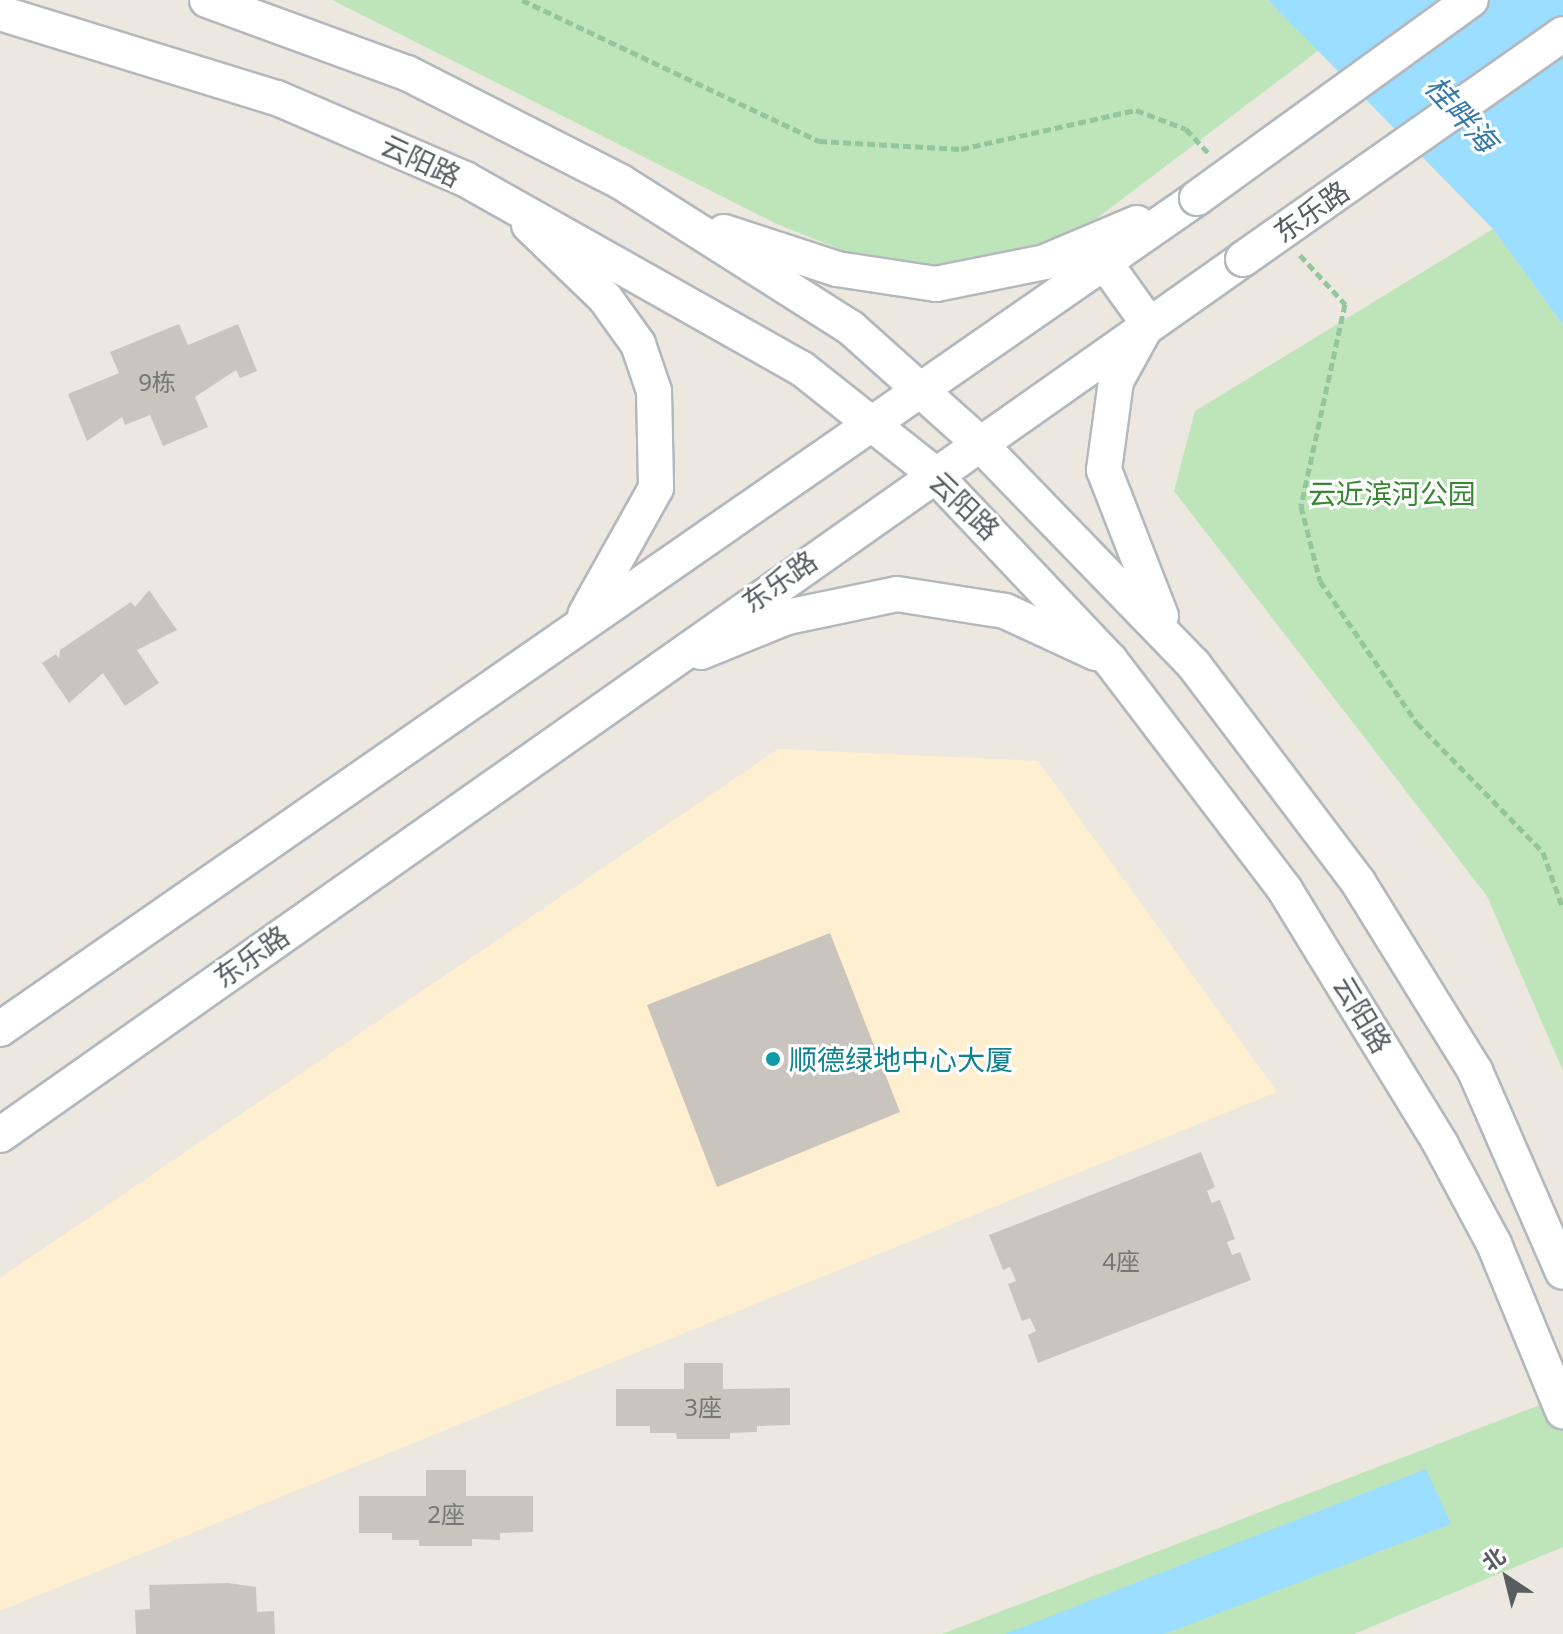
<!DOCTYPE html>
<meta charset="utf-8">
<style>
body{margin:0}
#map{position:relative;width:1563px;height:1634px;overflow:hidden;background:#ece8df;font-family:"Noto Sans","Noto Sans SC",sans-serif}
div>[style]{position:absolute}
.commercial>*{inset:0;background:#ffefd1}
.green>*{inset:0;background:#bee5ba}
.water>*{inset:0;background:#9cdeff}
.building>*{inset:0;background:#c9c5be}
.path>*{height:5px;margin-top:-2.5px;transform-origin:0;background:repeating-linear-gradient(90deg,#93c69c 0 8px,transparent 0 12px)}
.roads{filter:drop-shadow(2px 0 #b3b8bd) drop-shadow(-2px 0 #b3b8bd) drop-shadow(0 2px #b3b8bd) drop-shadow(0 -2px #b3b8bd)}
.secondary>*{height:34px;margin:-17px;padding:0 17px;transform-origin:17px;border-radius:17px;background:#fff}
.bridges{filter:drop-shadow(2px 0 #b3b8bd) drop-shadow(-2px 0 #b3b8bd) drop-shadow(0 2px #b3b8bd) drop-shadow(0 -2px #b3b8bd)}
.secondary-bridge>*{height:34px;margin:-17px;padding:0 17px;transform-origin:17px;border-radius:17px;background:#fff}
.dots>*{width:22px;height:22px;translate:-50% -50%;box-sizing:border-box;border:4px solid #fff;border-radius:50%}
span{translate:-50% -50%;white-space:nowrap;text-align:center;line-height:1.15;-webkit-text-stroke:6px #fff;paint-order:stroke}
.number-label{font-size:24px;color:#747778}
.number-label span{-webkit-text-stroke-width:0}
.street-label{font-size:28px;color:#585d61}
.park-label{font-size:28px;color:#378632}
.culture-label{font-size:28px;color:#0d838f}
.left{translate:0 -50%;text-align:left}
.water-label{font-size:30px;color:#367aaa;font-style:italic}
.north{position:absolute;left:1467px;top:1538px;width:80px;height:80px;-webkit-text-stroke:6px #fff;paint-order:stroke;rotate:325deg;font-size:22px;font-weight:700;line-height:32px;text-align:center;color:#585d61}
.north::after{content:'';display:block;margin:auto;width:28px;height:36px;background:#585d61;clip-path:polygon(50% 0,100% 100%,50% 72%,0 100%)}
</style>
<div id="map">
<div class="commercial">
<div style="clip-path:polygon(778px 749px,1038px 761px,1277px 1092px,0 1611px,0 1278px)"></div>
</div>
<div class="green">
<div style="clip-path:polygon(332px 0,1268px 0,1319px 50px,1096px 219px,996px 266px,896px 272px,777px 224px)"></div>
<div style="clip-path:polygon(1493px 229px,1563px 325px,1563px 1071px,1487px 896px,1174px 491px,1195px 411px)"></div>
<div style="clip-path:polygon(1563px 1396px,1563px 1547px,1354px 1634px,942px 1634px)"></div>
</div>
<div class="water">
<div style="clip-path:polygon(1268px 0,1563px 0,1563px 325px,1493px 229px)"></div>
<div style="clip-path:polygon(1426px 1469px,1451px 1524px,1165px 1634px,1005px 1634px)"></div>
</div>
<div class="building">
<div style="clip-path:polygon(179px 324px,188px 345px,238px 324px,257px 371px,240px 378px,236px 370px,195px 397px,208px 427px,163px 446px,150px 415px,125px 425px,122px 417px,87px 441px,68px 394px,119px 373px,110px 352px)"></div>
<div style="clip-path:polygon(149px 590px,177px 630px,137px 650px,159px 683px,125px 706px,103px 673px,69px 703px,42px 663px,56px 654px,59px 659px,60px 650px,131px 602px,135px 607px)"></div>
<div style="clip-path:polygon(830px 933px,900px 1112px,717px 1187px,647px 1005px)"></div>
<div style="clip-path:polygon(1201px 1152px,1215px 1187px,1207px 1191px,1212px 1203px,1220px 1200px,1235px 1239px,1227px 1242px,1232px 1255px,1240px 1252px,1251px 1280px,1038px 1363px,1028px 1335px,1036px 1331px,1030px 1318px,1022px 1321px,1008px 1284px,1016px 1281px,1010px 1267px,1003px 1270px,989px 1235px)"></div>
<div style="clip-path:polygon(684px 1363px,723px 1363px,723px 1389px,790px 1388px,790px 1425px,757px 1426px,757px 1432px,730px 1433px,730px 1439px,677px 1439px,676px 1433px,650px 1433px,650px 1426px,616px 1426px,616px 1389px,684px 1389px)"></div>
<div style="clip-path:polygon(426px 1470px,466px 1470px,466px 1496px,533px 1496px,533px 1532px,500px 1533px,500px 1540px,472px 1539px,472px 1546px,419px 1546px,419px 1540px,392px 1540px,392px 1533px,359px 1533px,359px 1496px,426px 1496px)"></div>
<div style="clip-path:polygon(228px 1583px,256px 1587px,257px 1612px,274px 1611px,275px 1634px,136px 1634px,135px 1610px,150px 1609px,149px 1585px)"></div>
</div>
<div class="path">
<div style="left:522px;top:0;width:329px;rotate:25.4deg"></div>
<div style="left:819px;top:141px;width:142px;rotate:3.2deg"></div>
<div style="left:961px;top:149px;width:179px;rotate:-12.6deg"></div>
<div style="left:1136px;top:110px;width:53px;rotate:20.8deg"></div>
<div style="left:1186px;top:129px;width:33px;rotate:47deg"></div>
<div style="left:1300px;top:255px;width:67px;rotate:47.4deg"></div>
<div style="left:1345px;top:304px;width:207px;rotate:102.3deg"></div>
<div style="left:1301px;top:506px;width:77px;rotate:75.8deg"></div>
<div style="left:1320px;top:581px;width:172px;rotate:55.7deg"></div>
<div style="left:1417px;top:723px;width:180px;rotate:45.7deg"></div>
<div style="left:1543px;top:852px;width:60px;rotate:70.7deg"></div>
</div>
<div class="roads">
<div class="secondary">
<div style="left:207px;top:0;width:213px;rotate:20.1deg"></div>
<div style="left:407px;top:73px;width:240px;rotate:27deg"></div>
<div style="left:621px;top:182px;width:272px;rotate:32.4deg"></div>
<div style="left:851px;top:328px;width:169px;rotate:41.9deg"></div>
<div style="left:977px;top:441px;width:312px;rotate:45.9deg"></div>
<div style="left:1194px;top:665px;width:272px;rotate:52.9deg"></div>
<div style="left:1358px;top:882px;width:222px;rotate:58.2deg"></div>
<div style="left:1475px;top:1071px;width:219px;rotate:66.4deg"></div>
<div style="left:0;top:13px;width:290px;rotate:17.1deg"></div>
<div style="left:277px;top:98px;width:205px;rotate:23.3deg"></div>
<div style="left:465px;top:179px;width:386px;rotate:29.4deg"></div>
<div style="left:801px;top:368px;width:167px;rotate:38.4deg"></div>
<div style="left:932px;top:472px;width:259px;rotate:46.6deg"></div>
<div style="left:1110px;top:660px;width:289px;rotate:52.7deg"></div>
<div style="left:1285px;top:890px;width:299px;rotate:58.5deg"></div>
<div style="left:1441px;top:1145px;width:112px;rotate:61.8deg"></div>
<div style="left:1494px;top:1244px;width:181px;rotate:67.6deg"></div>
<div style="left:529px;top:225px;width:105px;rotate:43.8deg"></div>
<div style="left:605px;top:298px;width:57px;rotate:54.3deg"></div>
<div style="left:638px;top:344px;width:50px;rotate:71.2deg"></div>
<div style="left:654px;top:391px;width:97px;rotate:88.8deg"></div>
<div style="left:656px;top:488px;width:145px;rotate:119.2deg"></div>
<div style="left:724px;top:232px;width:119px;rotate:18.1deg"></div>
<div style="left:837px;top:269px;width:100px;rotate:8.6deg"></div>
<div style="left:936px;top:284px;width:111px;rotate:-11.4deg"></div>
<div style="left:1045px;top:262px;width:100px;rotate:-23deg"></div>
<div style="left:1105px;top:263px;width:74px;rotate:54.4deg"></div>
<div style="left:1148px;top:323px;width:66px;rotate:118.9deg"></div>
<div style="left:1116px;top:381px;width:90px;rotate:97.7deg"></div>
<div style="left:1104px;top:470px;width:157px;rotate:68.7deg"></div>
<div style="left:701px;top:652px;width:93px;rotate:-22.1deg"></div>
<div style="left:787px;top:617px;width:112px;rotate:-11.8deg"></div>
<div style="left:897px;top:594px;width:109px;rotate:8.9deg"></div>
<div style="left:1005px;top:611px;width:100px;rotate:24.8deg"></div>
<div style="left:0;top:1029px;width:1457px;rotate:-34.77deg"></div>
<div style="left:0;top:1135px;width:1521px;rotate:-35.17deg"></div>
</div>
</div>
<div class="bridges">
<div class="secondary-bridge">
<div style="left:1197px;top:198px;width:338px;rotate:-35.9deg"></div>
<div style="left:1243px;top:259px;width:391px;rotate:-35.1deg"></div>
</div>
</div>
<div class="dots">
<div style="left:773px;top:1059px;background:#0f9aa8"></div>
</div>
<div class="number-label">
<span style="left:157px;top:382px">9栋</span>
<span style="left:1121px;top:1261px">4座</span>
<span style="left:703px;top:1407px">3座</span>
<span style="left:446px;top:1514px">2座</span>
</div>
<div class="street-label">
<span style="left:421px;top:160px;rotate:25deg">云阳路</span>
<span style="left:1311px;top:211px;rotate:-35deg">东乐路</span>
<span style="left:965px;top:505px;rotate:44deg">云阳路</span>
<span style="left:779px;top:581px;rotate:-35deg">东乐路</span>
<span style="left:251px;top:956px;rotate:-35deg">东乐路</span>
<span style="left:1363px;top:1014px;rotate:59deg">云阳路</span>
</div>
<div class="park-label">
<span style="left:1392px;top:493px">云近滨河公园</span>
</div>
<div class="culture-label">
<span class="left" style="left:789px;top:1059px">顺德绿地中心大厦</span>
</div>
<div class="water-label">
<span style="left:1461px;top:114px;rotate:48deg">桂畔海</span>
</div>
<div class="north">北</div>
</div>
